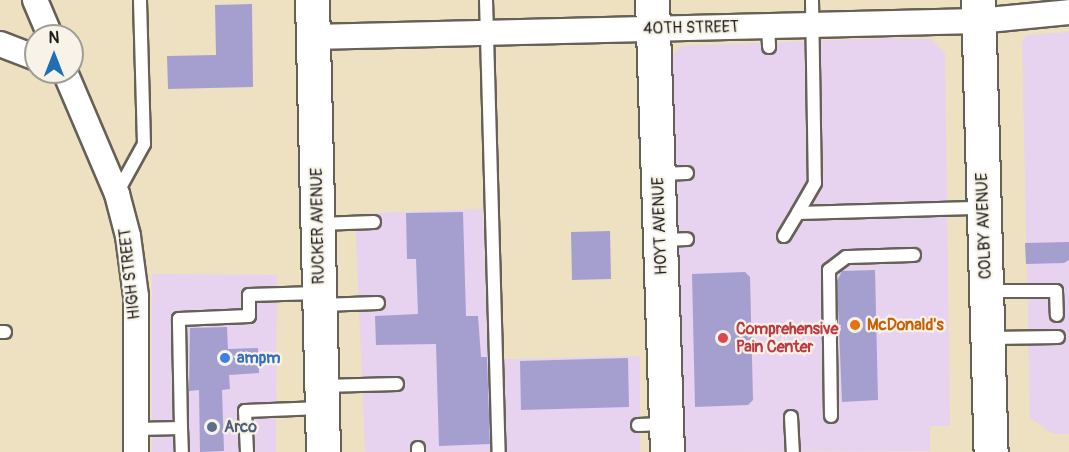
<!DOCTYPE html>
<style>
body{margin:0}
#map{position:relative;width:1069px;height:452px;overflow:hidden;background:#eee1c1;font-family:Pangolin,sans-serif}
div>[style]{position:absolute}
.built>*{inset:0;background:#e7d2ef}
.building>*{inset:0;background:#a59fcf}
.roads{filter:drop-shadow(2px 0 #666156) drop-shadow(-2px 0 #666156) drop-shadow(0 2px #666156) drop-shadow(0 -2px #666156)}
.lane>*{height:12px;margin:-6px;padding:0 6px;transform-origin:6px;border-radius:6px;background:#fff}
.street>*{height:24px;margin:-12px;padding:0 12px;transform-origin:12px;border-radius:12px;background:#fff}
.secondary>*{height:33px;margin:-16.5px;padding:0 16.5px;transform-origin:16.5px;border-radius:16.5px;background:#fff}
.primary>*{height:33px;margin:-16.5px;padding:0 16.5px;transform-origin:16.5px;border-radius:16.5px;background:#fff}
.dots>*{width:16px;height:16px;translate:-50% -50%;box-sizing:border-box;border:3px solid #f7f3e8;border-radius:50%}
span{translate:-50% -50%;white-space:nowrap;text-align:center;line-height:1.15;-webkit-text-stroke:4.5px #f7f3e8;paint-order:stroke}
.street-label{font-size:16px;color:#1c1c1c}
.food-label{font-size:16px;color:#c56008;font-weight:700}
.left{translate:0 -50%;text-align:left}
.health-label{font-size:16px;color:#be3a42;font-weight:700}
.shop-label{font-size:16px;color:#366cbe;font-weight:700}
.service-label{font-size:16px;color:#4e5e75;font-weight:700}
.north{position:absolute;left:24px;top:24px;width:60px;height:60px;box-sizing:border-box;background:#f7f3e8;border:2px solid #9f9d96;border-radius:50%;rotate:0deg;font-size:16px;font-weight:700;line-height:24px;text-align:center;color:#1c1c1c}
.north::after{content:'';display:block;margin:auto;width:21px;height:27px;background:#1f6fb2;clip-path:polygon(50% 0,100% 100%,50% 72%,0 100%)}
</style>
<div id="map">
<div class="built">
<div style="clip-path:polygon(1069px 32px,1069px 434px,1053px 434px,1030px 418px,1022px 41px,1027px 35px)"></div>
<div style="clip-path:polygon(892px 38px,931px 39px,945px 53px,950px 426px,930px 426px,930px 451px,686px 452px,671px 56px,681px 46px)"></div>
<div style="clip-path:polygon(483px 209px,492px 452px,365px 452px,355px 214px)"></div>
<div style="clip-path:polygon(152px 274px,277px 275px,276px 452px,152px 452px)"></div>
<div style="clip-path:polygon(640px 356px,640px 452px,506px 452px,504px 359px)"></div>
</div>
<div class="building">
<div style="clip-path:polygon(252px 4px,253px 87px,168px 89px,167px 56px,216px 55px,215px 5px)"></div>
<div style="clip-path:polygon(463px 212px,466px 316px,478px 316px,481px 357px,487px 357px,490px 444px,439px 446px,436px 344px,376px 345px,375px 316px,418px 314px,416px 259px,407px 259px,406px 213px)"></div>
<div style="clip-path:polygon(610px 231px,611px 279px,572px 280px,571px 232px)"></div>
<div style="clip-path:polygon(1069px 242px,1069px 260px,1064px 263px,1026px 264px,1025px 243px)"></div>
<div style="clip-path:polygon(875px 270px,878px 400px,842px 402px,837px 281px,842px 271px)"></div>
<div style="clip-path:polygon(745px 272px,750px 277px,753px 400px,748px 405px,695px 407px,692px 274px)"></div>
<div style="clip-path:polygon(227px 327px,228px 349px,258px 348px,259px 373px,229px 375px,230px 389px,222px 390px,224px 451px,200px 452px,199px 390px,189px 391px,190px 328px)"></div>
<div style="clip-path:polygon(628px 358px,629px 407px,521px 410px,520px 361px)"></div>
</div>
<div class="roads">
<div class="lane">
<div style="left:486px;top:0;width:452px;rotate:88.4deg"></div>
<div style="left:812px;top:0;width:183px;rotate:89.1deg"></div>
<div style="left:815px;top:183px;width:34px;rotate:120deg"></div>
<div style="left:798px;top:213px;width:184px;rotate:-1.6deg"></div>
<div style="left:768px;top:26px;width:21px;rotate:87deg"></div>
<div style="left:659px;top:174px;width:28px;rotate:-2deg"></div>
<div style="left:117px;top:193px;width:56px;rotate:-61.1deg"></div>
<div style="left:144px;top:144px;width:144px;rotate:-91.6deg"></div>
<div style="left:319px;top:224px;width:55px;rotate:-2.1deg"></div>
<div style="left:784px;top:236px;width:27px;rotate:-59deg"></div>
<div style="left:662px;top:240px;width:25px;rotate:-2deg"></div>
<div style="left:987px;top:291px;width:69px"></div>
<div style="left:1056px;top:291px;width:24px;rotate:88deg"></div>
<div style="left:321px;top:305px;width:57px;rotate:-2deg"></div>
<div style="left:0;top:332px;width:5px"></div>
<div style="left:990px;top:338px;width:68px;rotate:-0.8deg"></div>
<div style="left:323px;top:386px;width:74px;rotate:-1.5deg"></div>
<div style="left:831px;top:416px;width:146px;rotate:-90.8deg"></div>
<div style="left:829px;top:270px;width:21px;rotate:-37deg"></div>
<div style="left:846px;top:257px;width:68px;rotate:-1.7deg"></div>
<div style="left:791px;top:417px;width:35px;rotate:87deg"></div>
<div style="left:638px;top:425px;width:27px;rotate:-2deg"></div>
<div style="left:181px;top:428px;width:109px;rotate:-91.1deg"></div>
<div style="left:179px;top:319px;width:70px;rotate:-2.5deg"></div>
<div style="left:249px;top:316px;width:21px;rotate:-90deg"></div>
<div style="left:249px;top:295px;width:69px;rotate:-1.7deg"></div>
<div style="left:136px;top:429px;width:45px;rotate:-1.3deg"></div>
<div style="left:181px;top:428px;width:24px;rotate:88deg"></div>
<div style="left:418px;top:448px;width:4px;rotate:90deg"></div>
<div style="left:247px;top:452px;width:41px;rotate:-92.8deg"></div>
<div style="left:245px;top:411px;width:76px;rotate:-2.3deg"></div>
</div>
<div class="street">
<div style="left:35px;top:0;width:39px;rotate:67deg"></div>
<div style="left:313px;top:37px;width:665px;rotate:-1.38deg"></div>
<div style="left:978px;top:21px;width:91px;rotate:-5.6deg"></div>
<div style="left:0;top:44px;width:39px;rotate:21deg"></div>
<div style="left:65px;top:72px;width:133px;rotate:66.9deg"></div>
<div style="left:117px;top:194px;width:43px;rotate:75.3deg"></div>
<div style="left:128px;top:236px;width:61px;rotate:82.4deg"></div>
<div style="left:136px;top:296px;width:156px;rotate:90deg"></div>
</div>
<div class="secondary">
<div style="left:652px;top:0;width:452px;rotate:88.1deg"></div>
<div style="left:978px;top:0;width:452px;rotate:88.4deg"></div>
</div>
<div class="primary">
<div style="left:312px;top:0;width:452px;rotate:88.6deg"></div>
</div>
</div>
<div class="dots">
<div style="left:855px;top:325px;background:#e8710a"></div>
<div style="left:723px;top:338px;background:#e0444e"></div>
<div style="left:225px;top:358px;background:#3f7fe0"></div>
<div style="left:212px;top:427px;background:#5c6f8a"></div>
</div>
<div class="street-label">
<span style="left:691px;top:28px;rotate:-1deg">40TH STREET</span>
<span style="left:318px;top:226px;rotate:-91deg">RUCKER AVENUE</span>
<span style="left:660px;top:226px;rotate:-92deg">HOYT AVENUE</span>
<span style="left:984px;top:226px;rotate:-92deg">COLBY AVENUE</span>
<span style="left:130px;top:274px;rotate:-96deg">HIGH STREET</span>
</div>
<div class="food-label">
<span class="left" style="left:867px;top:325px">McDonald's</span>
</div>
<div class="health-label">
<span class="left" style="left:736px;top:338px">Comprehensive<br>Pain Center</span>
</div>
<div class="shop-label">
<span class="left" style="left:237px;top:358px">ampm</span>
</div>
<div class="service-label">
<span class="left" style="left:224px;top:427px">Arco</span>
</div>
<div class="north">N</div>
</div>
